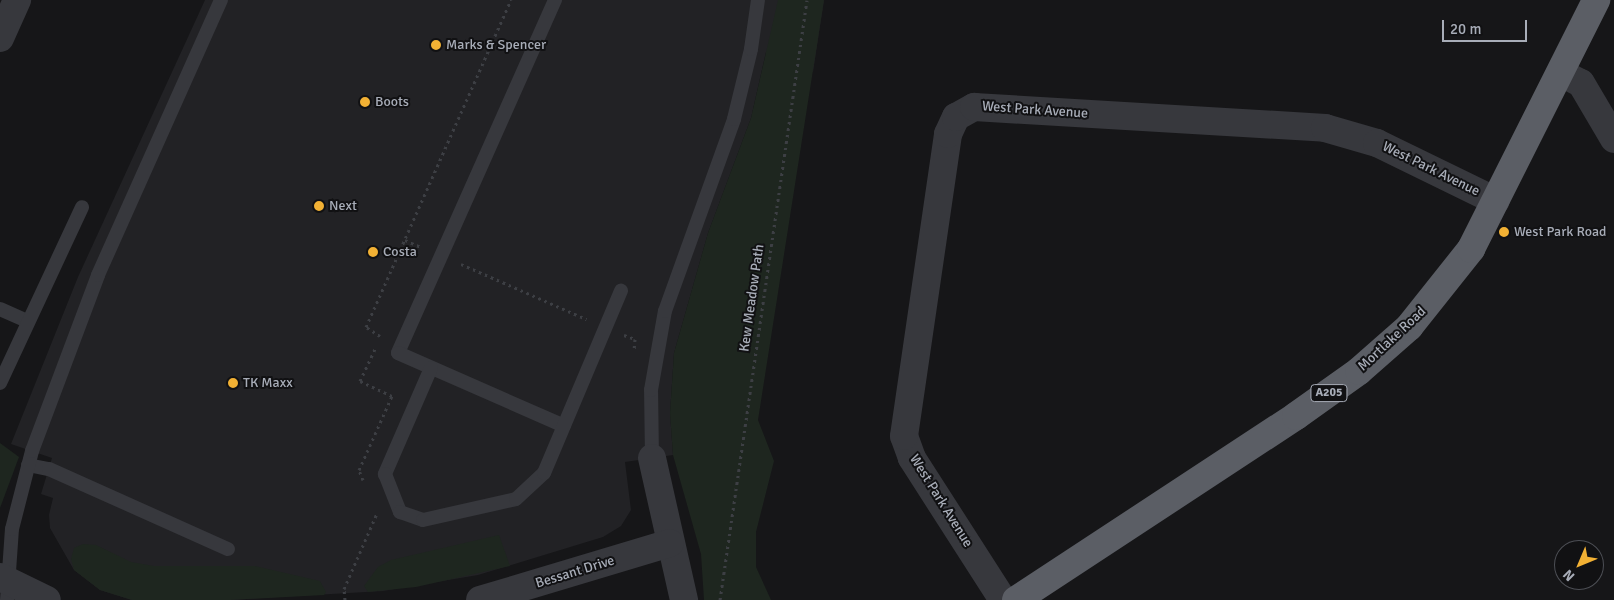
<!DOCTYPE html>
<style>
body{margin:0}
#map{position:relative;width:1614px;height:600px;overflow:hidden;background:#161618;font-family:Signika,sans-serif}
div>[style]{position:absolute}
.built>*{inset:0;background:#222225}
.green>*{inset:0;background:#1e261f}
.path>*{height:3px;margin-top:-1.5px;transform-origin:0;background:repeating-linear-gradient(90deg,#3d3f44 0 2.5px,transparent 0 6.5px)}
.service>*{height:14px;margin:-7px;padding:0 7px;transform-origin:7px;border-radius:7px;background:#37383d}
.minor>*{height:28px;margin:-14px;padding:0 14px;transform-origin:14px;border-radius:14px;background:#37383d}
.trunk>*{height:28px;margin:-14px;padding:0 14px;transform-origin:14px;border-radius:14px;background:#5b5e65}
.dots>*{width:14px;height:14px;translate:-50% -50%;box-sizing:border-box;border:2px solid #111113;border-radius:50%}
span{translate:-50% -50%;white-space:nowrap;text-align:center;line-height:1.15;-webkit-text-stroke:4px #111113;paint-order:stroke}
.shield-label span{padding:1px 4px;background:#111113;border:1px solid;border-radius:4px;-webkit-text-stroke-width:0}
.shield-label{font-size:12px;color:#a8adb8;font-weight:700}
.poi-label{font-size:14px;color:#a8adb8}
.left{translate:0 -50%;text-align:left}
.street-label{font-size:14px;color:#a8adb8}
.north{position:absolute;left:1554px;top:540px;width:50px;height:50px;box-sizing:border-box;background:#111113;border:1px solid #4d4f55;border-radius:50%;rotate:225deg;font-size:14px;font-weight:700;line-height:20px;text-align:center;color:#a8adb8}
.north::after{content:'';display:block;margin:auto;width:18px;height:22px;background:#f2b134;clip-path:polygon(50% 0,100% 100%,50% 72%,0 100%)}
.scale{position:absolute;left:1442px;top:20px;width:85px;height:22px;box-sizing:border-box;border:2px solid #a8adb8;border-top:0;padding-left:6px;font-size:15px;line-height:18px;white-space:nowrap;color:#a8adb8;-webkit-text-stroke:4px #111113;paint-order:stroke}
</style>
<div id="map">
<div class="built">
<div style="clip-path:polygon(205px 0,824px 0,813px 72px,766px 52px,751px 118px,708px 233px,674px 353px,670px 413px,673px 455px,625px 462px,631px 510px,621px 526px,603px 537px,478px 575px,383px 591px,230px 600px,132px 600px,100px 590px,74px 570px,50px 528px,49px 515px,53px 498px,41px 494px,52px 458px,11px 444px,78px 277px)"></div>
</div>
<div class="green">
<div style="clip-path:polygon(778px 0,824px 0,758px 420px,774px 461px,756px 532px,756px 567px,771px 600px,704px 600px,701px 554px,673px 455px,670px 413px,674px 353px,708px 233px,751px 118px)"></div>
<div style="clip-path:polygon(0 443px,19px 457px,0 508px)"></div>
<div style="clip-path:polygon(499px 535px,510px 566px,416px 587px,368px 592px,364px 586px,378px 567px,391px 560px)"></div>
<div style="clip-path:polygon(83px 544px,96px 545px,131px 562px,154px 566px,255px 566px,320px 581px,326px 592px,324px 595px,230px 600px,132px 600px,100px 590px,74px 570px,71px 559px,74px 548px)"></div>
</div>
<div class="path">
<div style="left:405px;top:240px;width:17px;rotate:24deg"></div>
<div style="left:461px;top:264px;width:137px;rotate:23.7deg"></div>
<div style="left:624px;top:335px;width:12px;rotate:20deg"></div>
<div style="left:635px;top:339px;width:12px;rotate:95deg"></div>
<div style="left:380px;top:336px;width:17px;rotate:-147deg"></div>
<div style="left:366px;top:327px;width:358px;rotate:-66.1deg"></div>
<div style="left:363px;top:480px;width:11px;rotate:-112deg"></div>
<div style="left:359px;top:470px;width:81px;rotate:-66deg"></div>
<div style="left:392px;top:396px;width:35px;rotate:-155deg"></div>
<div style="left:360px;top:381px;width:38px;rotate:-65deg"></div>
<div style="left:345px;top:600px;width:11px;rotate:-95deg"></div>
<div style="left:344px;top:589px;width:83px;rotate:-66.5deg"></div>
<div style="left:720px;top:600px;width:606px;rotate:-81.75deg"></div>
</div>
<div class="service">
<div style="left:555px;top:0;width:386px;rotate:114deg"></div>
<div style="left:398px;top:353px;width:181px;rotate:23.7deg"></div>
<div style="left:0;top:309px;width:30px;rotate:24deg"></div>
<div style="left:431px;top:368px;width:116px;rotate:113.5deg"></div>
<div style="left:385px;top:474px;width:41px;rotate:68.5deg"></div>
<div style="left:400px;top:512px;width:24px;rotate:19deg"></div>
<div style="left:423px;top:520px;width:95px;rotate:-12.7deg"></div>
<div style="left:516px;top:499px;width:38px;rotate:-43deg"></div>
<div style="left:544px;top:473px;width:198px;rotate:-67.1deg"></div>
<div style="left:0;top:383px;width:194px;rotate:-65deg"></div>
<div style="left:652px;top:458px;width:68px;rotate:-90.8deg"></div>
<div style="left:651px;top:390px;width:80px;rotate:-80deg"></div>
<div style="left:665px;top:311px;width:204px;rotate:-70.2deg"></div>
<div style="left:734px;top:119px;width:72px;rotate:-76.3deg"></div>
<div style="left:751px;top:49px;width:49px;rotate:-81.9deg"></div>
<div style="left:28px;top:465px;width:21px;rotate:11deg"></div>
<div style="left:49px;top:469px;width:196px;rotate:24.1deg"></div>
<div style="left:7px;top:600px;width:71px;rotate:-86deg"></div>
<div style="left:12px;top:529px;width:81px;rotate:-75.6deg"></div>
<div style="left:32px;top:451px;width:188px;rotate:-69.4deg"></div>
<div style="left:98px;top:275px;width:301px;rotate:-65.9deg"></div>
</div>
<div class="minor">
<div style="left:0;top:38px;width:42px;rotate:-65.9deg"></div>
<div style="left:1561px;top:73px;width:22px;rotate:27deg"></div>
<div style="left:1581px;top:83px;width:65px;rotate:59.5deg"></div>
<div style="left:652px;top:458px;width:146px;rotate:77.3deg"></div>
<div style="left:0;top:577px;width:52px;rotate:26.1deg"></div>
<div style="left:480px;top:600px;width:198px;rotate:-16.7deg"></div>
<div style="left:1003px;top:600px;width:169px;rotate:-122.7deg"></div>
<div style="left:912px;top:458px;width:23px;rotate:-110deg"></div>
<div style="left:904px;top:436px;width:305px;rotate:-81.7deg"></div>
<div style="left:948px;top:134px;width:19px;rotate:-65deg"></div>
<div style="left:956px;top:117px;width:21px;rotate:-29deg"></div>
<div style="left:974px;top:107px;width:352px;rotate:3.4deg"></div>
<div style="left:1325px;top:128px;width:54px;rotate:16.1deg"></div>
<div style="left:1377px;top:143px;width:132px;rotate:26deg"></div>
</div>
<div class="trunk">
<div style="left:1016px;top:600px;width:335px;rotate:-33.3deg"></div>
<div style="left:1296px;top:416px;width:77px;rotate:-35.5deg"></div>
<div style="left:1359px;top:371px;width:67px;rotate:-41.3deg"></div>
<div style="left:1409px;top:327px;width:100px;rotate:-51.5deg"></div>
<div style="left:1471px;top:249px;width:279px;rotate:-63.3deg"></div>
</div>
<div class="dots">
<div style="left:436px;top:45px;background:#f2b134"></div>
<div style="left:365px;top:102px;background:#f2b134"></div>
<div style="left:319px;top:206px;background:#f2b134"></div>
<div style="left:1504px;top:232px;background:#f2b134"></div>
<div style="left:373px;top:252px;background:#f2b134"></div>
<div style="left:233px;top:383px;background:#f2b134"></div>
</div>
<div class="shield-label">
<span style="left:1329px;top:393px">A205</span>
</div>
<div class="poi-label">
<span class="left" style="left:446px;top:45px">Marks &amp; Spencer</span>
<span class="left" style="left:375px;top:102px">Boots</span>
<span class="left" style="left:329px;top:206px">Next</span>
<span class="left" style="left:1514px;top:232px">West Park Road</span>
<span class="left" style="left:383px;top:252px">Costa</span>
<span class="left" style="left:243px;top:383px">TK Maxx</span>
</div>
<div class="street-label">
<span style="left:1035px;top:110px;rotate:4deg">West Park Avenue</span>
<span style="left:1431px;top:169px;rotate:26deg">West Park Avenue</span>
<span style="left:752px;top:298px;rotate:-82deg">Kew Meadow Path</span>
<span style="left:1392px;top:339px;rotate:-43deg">Mortlake Road</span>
<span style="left:941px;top:501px;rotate:58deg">West Park Avenue</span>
<span style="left:575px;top:572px;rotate:-17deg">Bessant Drive</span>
</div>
<div class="north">N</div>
<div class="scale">20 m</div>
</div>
